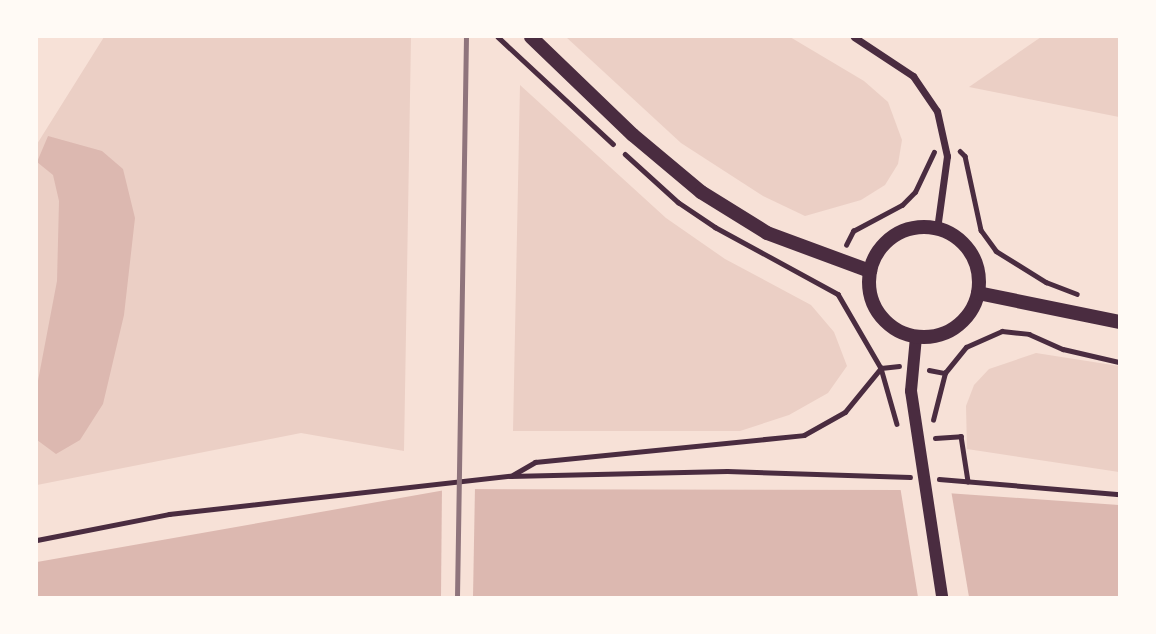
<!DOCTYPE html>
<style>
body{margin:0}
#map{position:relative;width:1156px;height:634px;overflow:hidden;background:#f7e1d7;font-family:"Golos Text",sans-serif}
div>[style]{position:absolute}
.green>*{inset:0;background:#ebcfc5}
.water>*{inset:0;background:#dcb8b0}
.pier>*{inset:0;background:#f7e1d7}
.path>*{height:4.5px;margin:-2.25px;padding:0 2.25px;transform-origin:2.25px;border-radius:2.25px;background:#4a2c40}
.minor>*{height:7px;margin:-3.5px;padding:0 3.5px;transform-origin:3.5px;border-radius:3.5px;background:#4a2c40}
.tertiary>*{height:12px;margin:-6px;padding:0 6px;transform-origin:6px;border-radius:6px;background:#4a2c40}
.secondary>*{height:14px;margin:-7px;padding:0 7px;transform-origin:7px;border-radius:7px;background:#4a2c40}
.secondary>.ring{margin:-7px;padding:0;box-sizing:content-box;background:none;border:14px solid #4a2c40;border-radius:50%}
.rail>*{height:5px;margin:-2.5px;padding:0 2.5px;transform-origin:2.5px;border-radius:2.5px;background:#8f747c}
span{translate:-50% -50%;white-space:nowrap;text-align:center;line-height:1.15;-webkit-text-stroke:5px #fffaf5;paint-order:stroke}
.frame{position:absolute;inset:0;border:38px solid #fffaf5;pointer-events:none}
</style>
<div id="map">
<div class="green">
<div style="clip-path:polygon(104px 37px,411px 37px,404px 451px,301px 433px,37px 485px,37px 144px)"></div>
<div style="clip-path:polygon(566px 37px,790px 37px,864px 81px,888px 102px,902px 140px,898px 164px,885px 185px,861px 200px,805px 216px,763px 196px,681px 143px)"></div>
<div style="clip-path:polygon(1041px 37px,1119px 37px,1119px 117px,969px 87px)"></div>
<div style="clip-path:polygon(520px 85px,666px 218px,725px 259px,811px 305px,834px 332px,847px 366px,828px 393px,789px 415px,740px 431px,513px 431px)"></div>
<div style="clip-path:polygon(1036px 353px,1119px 366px,1119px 472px,967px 449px,966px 406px,974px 385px,989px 369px)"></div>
</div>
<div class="water">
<div style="clip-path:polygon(48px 136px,102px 151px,123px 169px,135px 218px,124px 315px,103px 404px,80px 440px,56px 454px,37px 440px,37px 386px,57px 281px,59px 201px,53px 175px,37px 162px)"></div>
<div style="clip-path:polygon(451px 489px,903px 490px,1119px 505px,1119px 597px,37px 597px,37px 562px)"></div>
</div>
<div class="pier">
<div style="clip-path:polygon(475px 486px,473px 597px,441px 597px,442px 487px)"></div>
<div style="clip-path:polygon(900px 486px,951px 490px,969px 597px,918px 597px)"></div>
</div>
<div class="path">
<div style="left:498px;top:37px;width:157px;rotate:42.9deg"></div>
<div style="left:960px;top:151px;width:7px;rotate:45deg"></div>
<div style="left:965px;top:156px;width:76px;rotate:77.8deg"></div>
<div style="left:981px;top:230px;width:26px;rotate:54deg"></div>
<div style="left:996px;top:251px;width:59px;rotate:31.8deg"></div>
<div style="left:1046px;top:282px;width:33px;rotate:21deg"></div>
<div style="left:625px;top:154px;width:72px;rotate:42.2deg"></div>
<div style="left:678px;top:202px;width:45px;rotate:34deg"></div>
<div style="left:715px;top:227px;width:140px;rotate:28.6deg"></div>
<div style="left:838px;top:294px;width:86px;rotate:59.8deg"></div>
<div style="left:881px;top:368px;width:58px;rotate:74.1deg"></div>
<div style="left:846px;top:245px;width:16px;rotate:-63deg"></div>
<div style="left:853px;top:231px;width:55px;rotate:-28deg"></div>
<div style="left:902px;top:205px;width:18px;rotate:-45deg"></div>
<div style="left:915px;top:192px;width:44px;rotate:-64.6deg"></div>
<div style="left:929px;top:370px;width:16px;rotate:11deg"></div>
<div style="left:933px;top:420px;width:49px;rotate:-75.7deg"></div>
<div style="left:945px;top:373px;width:33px;rotate:-51deg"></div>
<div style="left:966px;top:347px;width:39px;rotate:-24deg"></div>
<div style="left:1002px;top:331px;width:27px;rotate:6deg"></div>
<div style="left:1029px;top:334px;width:37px;rotate:24deg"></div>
<div style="left:1063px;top:349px;width:57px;rotate:13.1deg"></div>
<div style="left:935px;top:438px;width:26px;rotate:-4deg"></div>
<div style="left:961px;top:436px;width:46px;rotate:81.2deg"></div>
<div style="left:511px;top:476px;width:28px;rotate:-30deg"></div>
<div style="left:535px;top:462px;width:270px;rotate:-5.7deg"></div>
<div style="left:804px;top:435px;width:47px;rotate:-29.3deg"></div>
<div style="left:845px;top:412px;width:57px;rotate:-50.7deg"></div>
<div style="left:881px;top:368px;width:18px;rotate:-6deg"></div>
<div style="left:939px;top:479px;width:181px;rotate:4.8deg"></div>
<div style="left:37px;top:540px;width:135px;rotate:-11.1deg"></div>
<div style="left:169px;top:514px;width:343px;rotate:-6.4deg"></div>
<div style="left:510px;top:476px;width:217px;rotate:-1.3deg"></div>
<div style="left:727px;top:471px;width:183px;rotate:1.9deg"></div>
</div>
<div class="minor">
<div style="left:854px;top:37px;width:71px;rotate:33.5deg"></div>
<div style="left:913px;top:76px;width:42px;rotate:55.6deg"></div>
<div style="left:937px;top:111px;width:46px;rotate:77.5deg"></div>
<div style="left:947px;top:156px;width:74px;rotate:97.8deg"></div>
</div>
<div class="tertiary">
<div style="left:916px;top:337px;width:54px;rotate:95.3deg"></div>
<div style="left:911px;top:391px;width:208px;rotate:81.4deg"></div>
</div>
<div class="secondary">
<div style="left:531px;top:37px;width:141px;rotate:43.9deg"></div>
<div style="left:633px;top:135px;width:89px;rotate:40deg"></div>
<div style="left:701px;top:192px;width:78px;rotate:31.8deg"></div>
<div style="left:767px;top:233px;width:110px;rotate:20.3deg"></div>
<div class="ring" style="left:869px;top:227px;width:96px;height:96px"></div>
<div style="left:978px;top:293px;width:144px;rotate:11.6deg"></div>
</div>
<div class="rail">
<div style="left:457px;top:597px;width:560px;rotate:-89.08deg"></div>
</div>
<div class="frame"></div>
</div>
